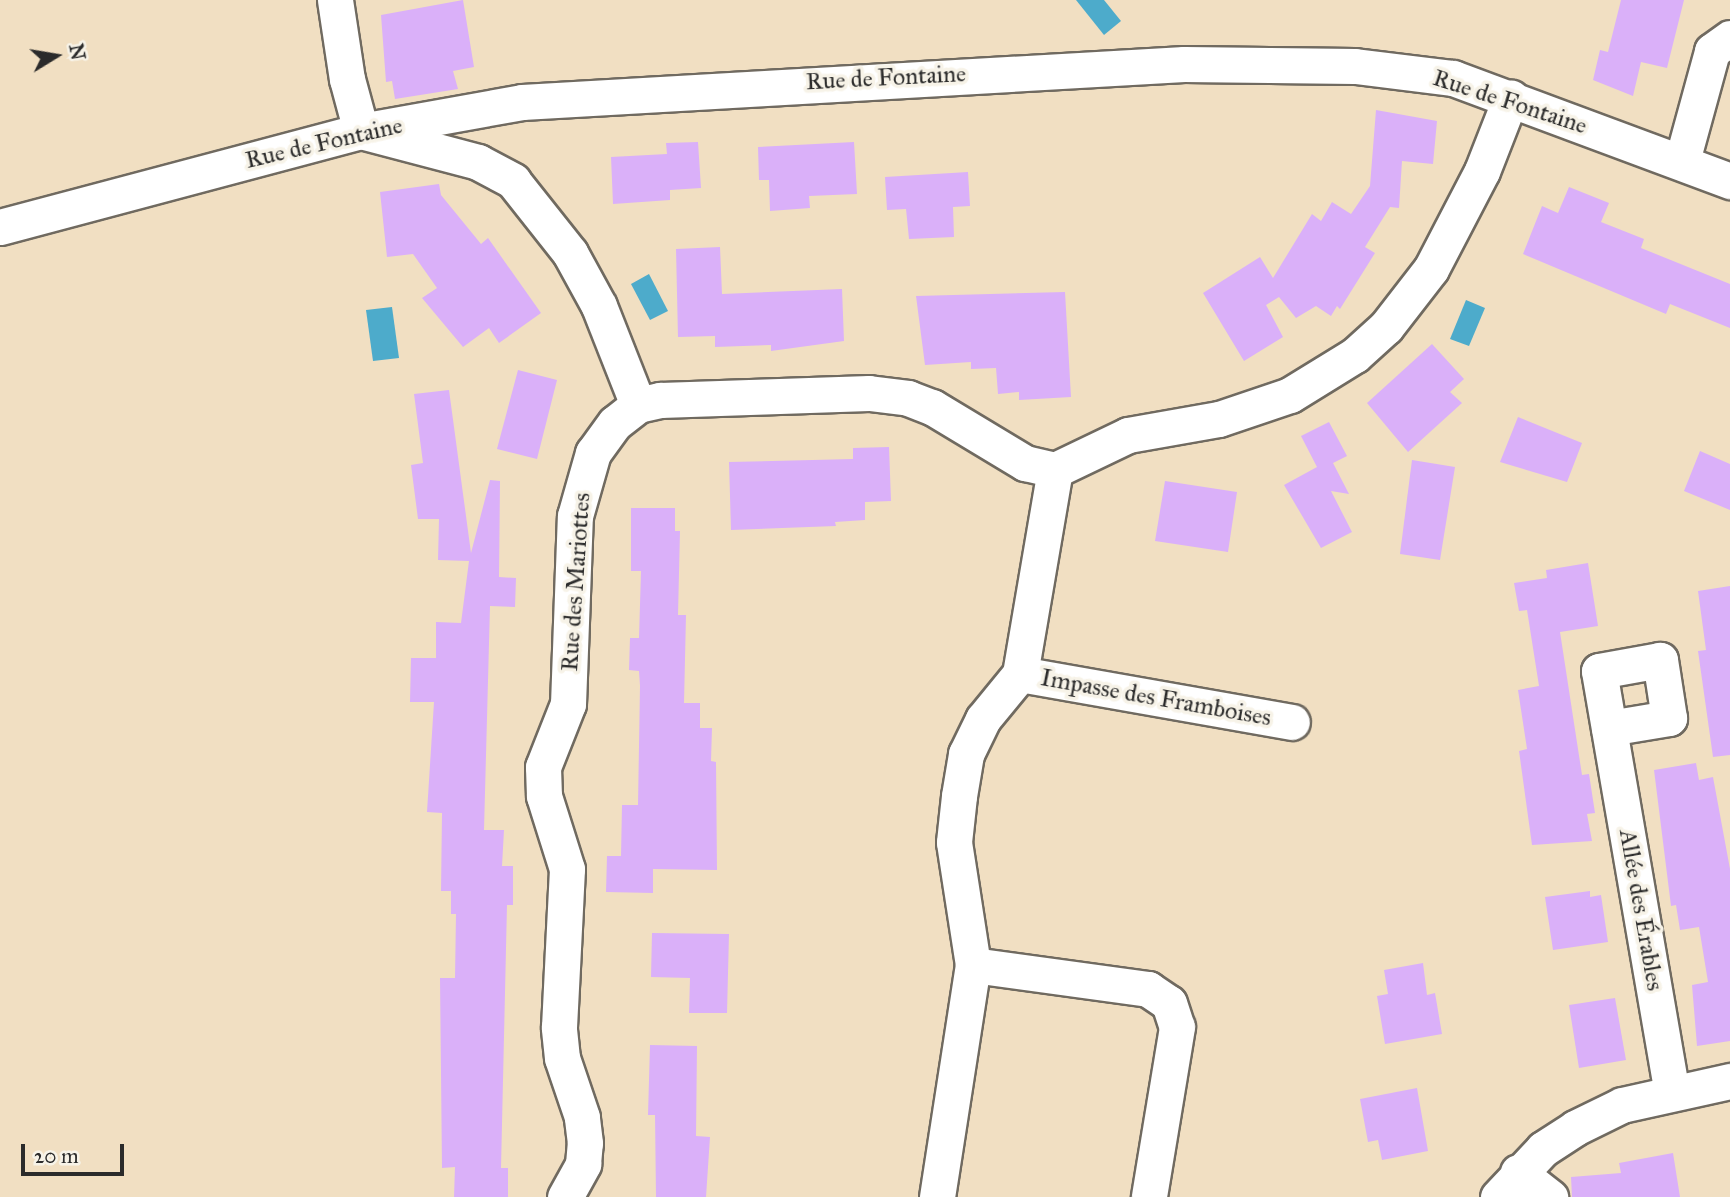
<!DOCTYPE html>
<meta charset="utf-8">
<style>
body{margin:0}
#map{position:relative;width:1730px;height:1197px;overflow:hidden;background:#f1dfc2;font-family:"IM FELL Great Primer",serif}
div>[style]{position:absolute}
.water>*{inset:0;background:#4dabcb}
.building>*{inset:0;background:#dab0f9}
.roads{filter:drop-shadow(2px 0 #706a60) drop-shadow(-2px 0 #706a60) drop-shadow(0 2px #706a60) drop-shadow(0 -2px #706a60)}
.minor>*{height:35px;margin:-17.5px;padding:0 17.5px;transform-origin:17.5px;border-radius:17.5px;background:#fff}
span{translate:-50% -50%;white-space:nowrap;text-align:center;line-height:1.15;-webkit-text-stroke:7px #f7f3e8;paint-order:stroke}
.street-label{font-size:24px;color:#2b2b2b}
.north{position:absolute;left:21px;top:21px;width:70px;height:70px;-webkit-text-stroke:5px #f7f3e8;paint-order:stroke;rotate:79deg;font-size:19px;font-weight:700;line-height:28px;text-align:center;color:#2b2b2b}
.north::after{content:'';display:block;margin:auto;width:24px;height:32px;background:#2b2b2b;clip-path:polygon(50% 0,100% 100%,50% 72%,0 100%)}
.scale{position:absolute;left:21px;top:1144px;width:103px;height:32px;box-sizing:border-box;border:4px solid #2b2b2b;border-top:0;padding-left:9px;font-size:21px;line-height:24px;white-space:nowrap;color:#2b2b2b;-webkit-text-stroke:5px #f7f3e8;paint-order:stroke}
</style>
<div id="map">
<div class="water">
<div style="clip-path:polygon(1076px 0,1104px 0,1121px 21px,1104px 35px)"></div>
<div style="clip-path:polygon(649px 274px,668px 311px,650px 320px,631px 284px)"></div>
<div style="clip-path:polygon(1466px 300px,1485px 308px,1469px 346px,1450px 339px)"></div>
<div style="clip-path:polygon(392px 307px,399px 358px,373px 361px,366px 310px)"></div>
</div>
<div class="building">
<div style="clip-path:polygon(463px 0,474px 67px,453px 71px,458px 89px,395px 99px,392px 81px,386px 82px,381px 15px)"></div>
<div style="clip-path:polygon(1621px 0,1684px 0,1667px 68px,1641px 62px,1633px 96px,1593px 80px,1600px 50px,1608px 52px)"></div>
<div style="clip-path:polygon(1376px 110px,1437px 121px,1433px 164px,1402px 161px,1399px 208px,1390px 207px,1365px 247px,1375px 253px,1340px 309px,1337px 306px,1331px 316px,1316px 306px,1296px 318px,1279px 297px,1266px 305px,1283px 337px,1244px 361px,1203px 293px,1260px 257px,1273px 278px,1312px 214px,1321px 221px,1332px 202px,1351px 214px,1370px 186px)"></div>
<div style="clip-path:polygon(698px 142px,701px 188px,670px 190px,670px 200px,613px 204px,611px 157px,667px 154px,666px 143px)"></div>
<div style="clip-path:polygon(854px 142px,857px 194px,809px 196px,810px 208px,770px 211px,769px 180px,759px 180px,758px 147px)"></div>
<div style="clip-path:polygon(968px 172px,970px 206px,953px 207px,954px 237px,909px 239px,906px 209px,887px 210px,885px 177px)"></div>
<div style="clip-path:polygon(439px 184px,441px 195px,481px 244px,488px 238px,541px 313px,499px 343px,489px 328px,463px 347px,422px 298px,437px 288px,413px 254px,387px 257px,380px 192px)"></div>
<div style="clip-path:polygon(1569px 187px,1609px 203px,1601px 222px,1644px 239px,1641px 248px,1730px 284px,1730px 328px,1670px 304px,1666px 314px,1523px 254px,1542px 206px,1558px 213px)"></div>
<div style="clip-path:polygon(720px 247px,722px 294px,842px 289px,844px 341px,771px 351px,771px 345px,715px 347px,715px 336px,678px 337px,676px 249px)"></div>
<div style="clip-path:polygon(1065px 292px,1071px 397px,1019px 400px,1019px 392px,998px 394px,996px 368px,971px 369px,971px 362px,925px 365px,916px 296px)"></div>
<div style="clip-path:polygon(1432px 344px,1464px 379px,1450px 392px,1462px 403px,1408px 452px,1367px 403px)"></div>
<div style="clip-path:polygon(518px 370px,557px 380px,537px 459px,497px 449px)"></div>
<div style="clip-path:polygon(449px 390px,471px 553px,490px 480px,500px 481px,499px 577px,516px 578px,515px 607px,490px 606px,484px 830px,504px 830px,502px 866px,513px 866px,513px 905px,507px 905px,501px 1168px,508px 1168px,508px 1197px,454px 1197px,455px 1167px,442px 1168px,440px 978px,455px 978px,456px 914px,451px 914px,451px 891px,441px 891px,442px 813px,427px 812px,434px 702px,410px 702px,411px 658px,436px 658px,436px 622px,461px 623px,469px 561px,438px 560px,439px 519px,418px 519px,411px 465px,423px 463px,414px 394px)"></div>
<div style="clip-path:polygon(1518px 417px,1582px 443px,1567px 482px,1500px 462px)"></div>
<div style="clip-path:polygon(1329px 422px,1347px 456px,1333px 463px,1349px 494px,1331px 491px,1352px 532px,1321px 548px,1284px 485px,1317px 467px,1301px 436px)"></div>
<div style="clip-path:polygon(889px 447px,891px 501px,865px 502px,865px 520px,835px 522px,836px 526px,731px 530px,729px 462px,853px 459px,853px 448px)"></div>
<div style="clip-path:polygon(1700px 451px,1730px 464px,1730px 510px,1684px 491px)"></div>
<div style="clip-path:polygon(1412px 460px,1455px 467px,1440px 560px,1400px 554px)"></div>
<div style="clip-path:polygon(1165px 481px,1237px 492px,1228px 552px,1155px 541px)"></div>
<div style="clip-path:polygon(631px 508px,675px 508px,675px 531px,680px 531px,678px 615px,686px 615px,684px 703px,700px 703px,700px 728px,712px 728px,711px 761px,716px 762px,717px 870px,653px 869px,653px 893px,606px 892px,607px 856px,621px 856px,622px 805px,638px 805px,640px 686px,639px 671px,629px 670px,630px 638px,639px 638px,641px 571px,631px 571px)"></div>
<div style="clip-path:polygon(1588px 563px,1598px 626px,1560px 632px,1582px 775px,1589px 774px,1595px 813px,1587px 814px,1592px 841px,1532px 845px,1519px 751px,1527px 749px,1518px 690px,1539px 686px,1527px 610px,1519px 611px,1514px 583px,1547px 578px,1546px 570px)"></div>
<div style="clip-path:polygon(1730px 586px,1730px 755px,1713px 757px,1698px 651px,1706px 650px,1698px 591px)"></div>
<div style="clip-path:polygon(1696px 763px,1699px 780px,1713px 777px,1730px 869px,1730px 1041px,1697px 1046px,1692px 985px,1708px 982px,1699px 927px,1680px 930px,1676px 905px,1671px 906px,1654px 770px)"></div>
<div style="clip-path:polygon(1590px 891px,1590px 897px,1601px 895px,1608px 942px,1553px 950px,1545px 897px)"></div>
<div style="clip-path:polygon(652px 933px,729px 934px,727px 1013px,689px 1013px,690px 978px,651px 977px)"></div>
<div style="clip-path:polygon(1423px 963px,1427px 995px,1435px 993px,1442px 1034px,1385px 1044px,1377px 996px,1388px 994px,1384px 970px)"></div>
<div style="clip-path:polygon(1615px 998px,1626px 1060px,1579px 1068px,1569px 1005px)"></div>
<div style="clip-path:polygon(650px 1045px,697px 1046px,696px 1136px,710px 1137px,706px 1197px,656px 1197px,655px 1115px,648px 1115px)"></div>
<div style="clip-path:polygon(1417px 1088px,1428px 1151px,1382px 1160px,1378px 1140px,1368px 1142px,1360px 1099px)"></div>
<div style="clip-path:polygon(1673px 1153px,1680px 1197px,1572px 1197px,1571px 1177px,1621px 1173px,1619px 1163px)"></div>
</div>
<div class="roads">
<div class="minor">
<div style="left:335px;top:0;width:80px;rotate:81.4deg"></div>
<div style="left:347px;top:79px;width:54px;rotate:74.9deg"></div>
<div style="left:361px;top:131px;width:121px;rotate:14.8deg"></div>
<div style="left:478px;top:162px;width:40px;rotate:28deg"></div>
<div style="left:513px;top:181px;width:92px;rotate:51.6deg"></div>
<div style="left:570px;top:253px;width:60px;rotate:61.3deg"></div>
<div style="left:599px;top:306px;width:106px;rotate:68.5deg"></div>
<div style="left:1682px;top:161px;width:114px;rotate:-74.7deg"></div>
<div style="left:1712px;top:51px;width:22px;rotate:-36deg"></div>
<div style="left:0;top:227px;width:374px;rotate:-14.9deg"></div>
<div style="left:361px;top:131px;width:164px;rotate:-10.2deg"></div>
<div style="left:522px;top:102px;width:663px;rotate:-3.29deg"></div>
<div style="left:1184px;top:64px;width:171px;rotate:0.7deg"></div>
<div style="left:1355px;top:66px;width:99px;rotate:7deg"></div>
<div style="left:1453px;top:78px;width:296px;rotate:20.4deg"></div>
<div style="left:1055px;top:470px;width:81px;rotate:-25.6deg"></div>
<div style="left:1128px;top:435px;width:92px;rotate:-10deg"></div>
<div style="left:1219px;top:419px;width:75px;rotate:-18.7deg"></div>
<div style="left:1290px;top:395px;width:76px;rotate:-31.6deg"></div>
<div style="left:1355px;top:355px;width:42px;rotate:-42.1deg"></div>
<div style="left:1386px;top:327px;width:73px;rotate:-52.2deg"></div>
<div style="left:1431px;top:269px;width:110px;rotate:-62.5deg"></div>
<div style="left:1482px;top:171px;width:79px;rotate:-68.6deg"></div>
<div style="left:1020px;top:674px;width:276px;rotate:10deg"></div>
<div style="left:1609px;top:728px;width:61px;rotate:-9.5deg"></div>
<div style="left:1669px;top:718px;width:59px;rotate:-98.8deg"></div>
<div style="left:1660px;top:660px;width:62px;rotate:169.8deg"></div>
<div style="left:1599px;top:671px;width:427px;rotate:80.2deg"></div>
<div style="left:973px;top:965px;width:177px;rotate:7.8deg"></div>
<div style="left:1148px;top:989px;width:25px;rotate:34deg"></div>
<div style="left:1169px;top:1003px;width:25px;rotate:72deg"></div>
<div style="left:1177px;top:1027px;width:172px;rotate:99.4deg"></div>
<div style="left:1518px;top:1172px;width:41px;rotate:38deg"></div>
<div style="left:565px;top:1197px;width:38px;rotate:-61deg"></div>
<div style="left:583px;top:1164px;width:21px;rotate:-85deg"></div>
<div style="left:585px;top:1143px;width:26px;rotate:-97deg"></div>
<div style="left:582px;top:1117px;width:62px;rotate:-108.7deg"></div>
<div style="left:562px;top:1058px;width:31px;rotate:-96deg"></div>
<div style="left:559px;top:1027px;width:158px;rotate:-87.1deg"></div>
<div style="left:567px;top:869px;width:77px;rotate:-107.5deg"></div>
<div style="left:544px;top:796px;width:29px;rotate:-92deg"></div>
<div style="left:543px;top:767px;width:68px;rotate:-68.4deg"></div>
<div style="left:568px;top:704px;width:188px;rotate:-87.9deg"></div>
<div style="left:575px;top:516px;width:66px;rotate:-74.1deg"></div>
<div style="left:593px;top:453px;width:37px;rotate:-54deg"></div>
<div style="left:615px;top:423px;width:29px;rotate:-38deg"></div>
<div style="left:638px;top:405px;width:23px;rotate:-13deg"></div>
<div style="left:660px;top:400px;width:209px;rotate:-1.9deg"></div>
<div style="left:869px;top:393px;width:39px;rotate:7deg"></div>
<div style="left:908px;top:398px;width:26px;rotate:21deg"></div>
<div style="left:932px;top:407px;width:109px;rotate:31.1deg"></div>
<div style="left:1025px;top:463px;width:31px;rotate:13deg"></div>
<div style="left:937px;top:1197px;width:235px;rotate:-81.2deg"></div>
<div style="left:973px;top:965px;width:124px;rotate:-98.8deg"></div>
<div style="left:954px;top:842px;width:46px;rotate:-83.8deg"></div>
<div style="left:959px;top:796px;width:43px;rotate:-80.5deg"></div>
<div style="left:966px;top:754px;width:39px;rotate:-64deg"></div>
<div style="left:983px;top:719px;width:58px;rotate:-50.6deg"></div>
<div style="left:1020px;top:674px;width:207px;rotate:-80.3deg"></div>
<div style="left:1498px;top:1197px;width:66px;rotate:-46.8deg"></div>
<div style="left:1543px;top:1149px;width:38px;rotate:-33deg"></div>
<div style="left:1575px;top:1128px;width:52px;rotate:-26.1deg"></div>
<div style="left:1622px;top:1105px;width:111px;rotate:-12.5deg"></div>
</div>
</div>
<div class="street-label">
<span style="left:886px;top:78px;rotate:-3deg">Rue de Fontaine</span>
<span style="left:1510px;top:102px;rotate:18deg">Rue de Fontaine</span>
<span style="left:324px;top:143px;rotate:-13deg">Rue de Fontaine</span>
<span style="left:576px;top:582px;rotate:-86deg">Rue des Mariottes</span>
<span style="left:1156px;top:698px;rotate:10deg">Impasse des Framboises</span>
<span style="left:1641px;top:910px;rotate:80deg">Allée des Érables</span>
</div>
<div class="north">N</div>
<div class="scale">20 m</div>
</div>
